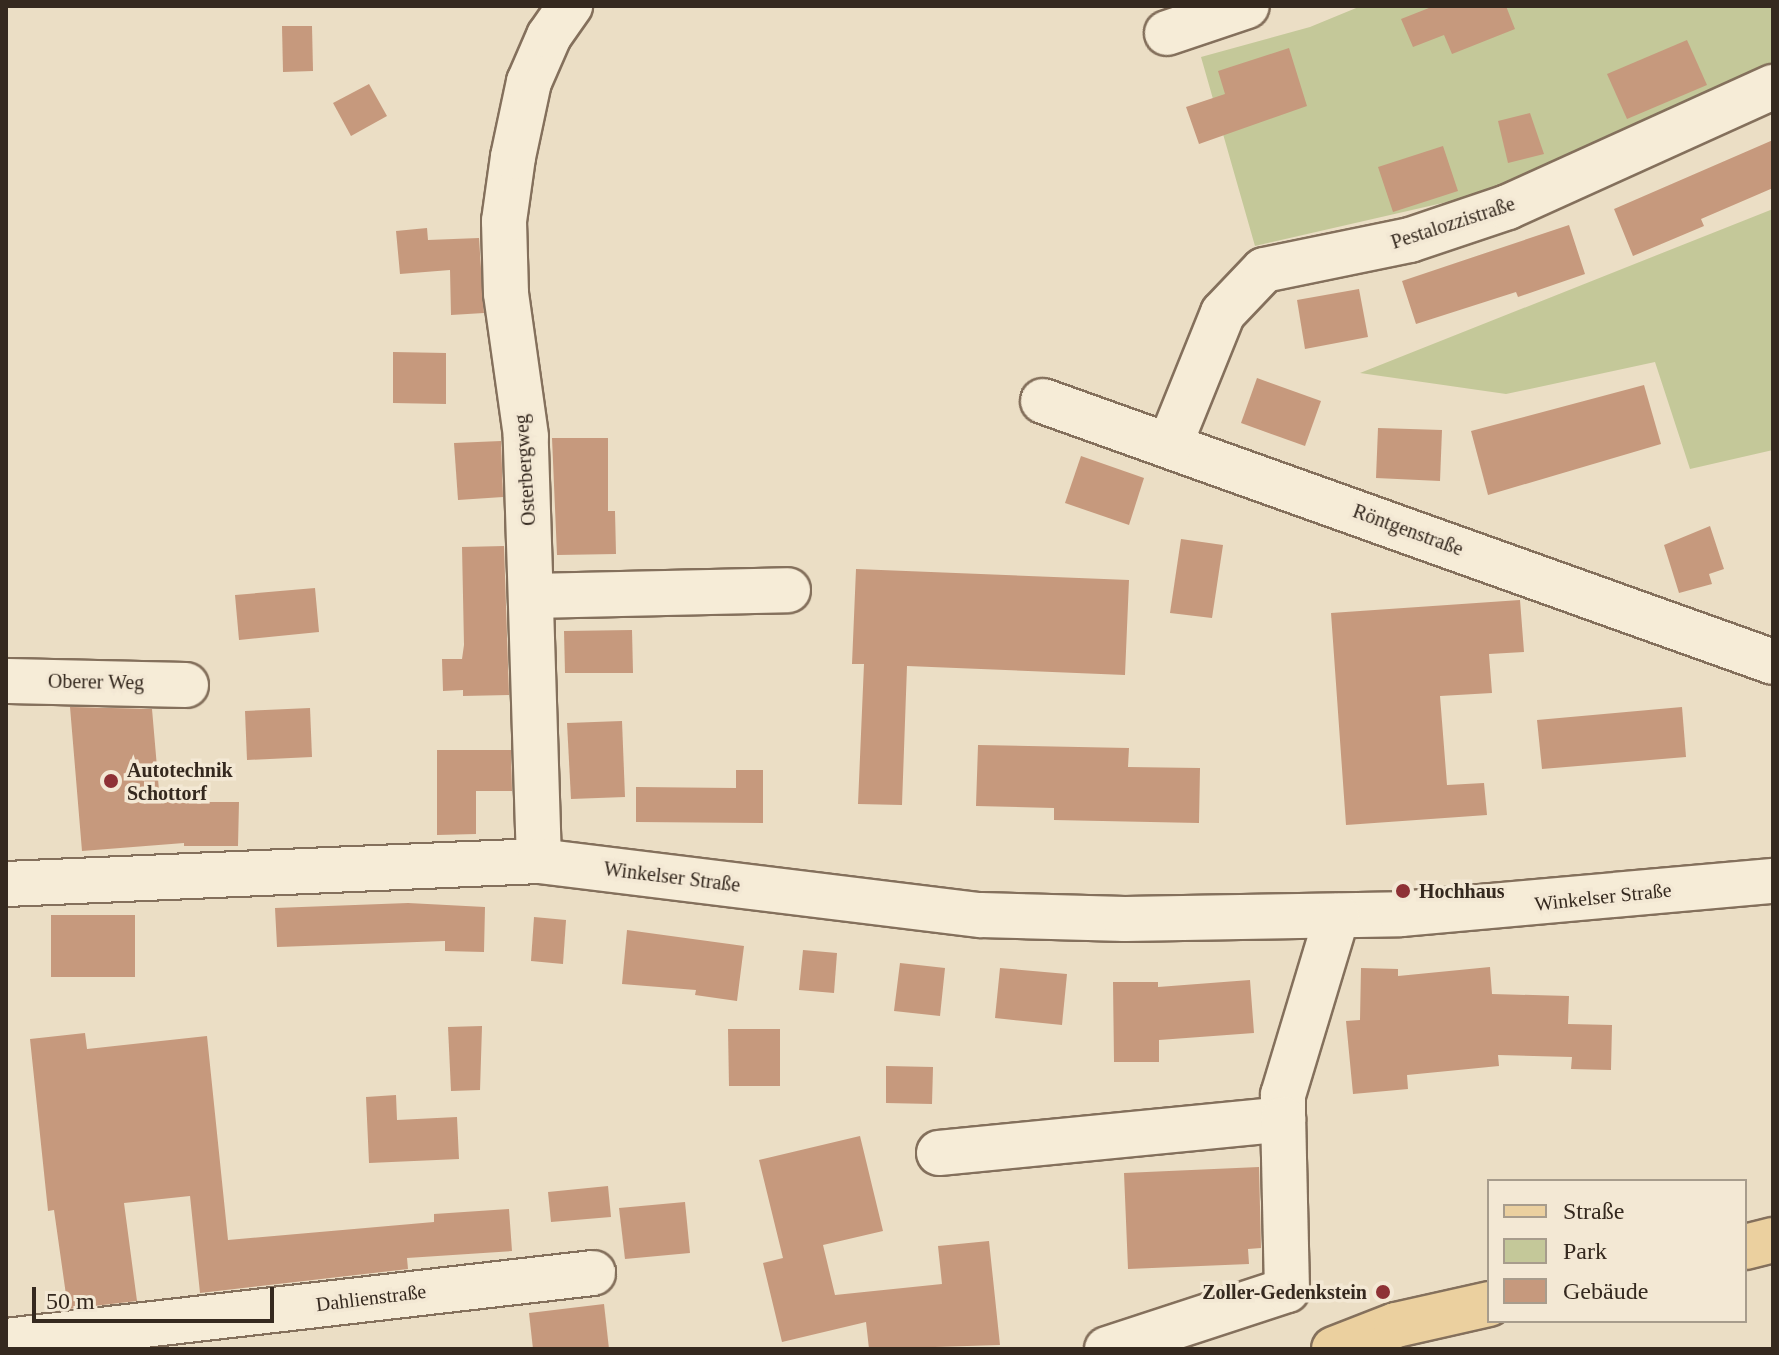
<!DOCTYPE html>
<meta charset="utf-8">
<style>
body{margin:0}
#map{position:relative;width:1779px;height:1355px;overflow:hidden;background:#ebdec5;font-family:"Times New Roman",serif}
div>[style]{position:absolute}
.green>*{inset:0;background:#c4c899}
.building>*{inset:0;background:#c6997d}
.roads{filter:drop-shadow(2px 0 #84705c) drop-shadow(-2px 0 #84705c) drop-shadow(0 2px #84705c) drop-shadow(0 -2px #84705c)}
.minor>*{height:44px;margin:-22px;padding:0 22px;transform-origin:22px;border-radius:22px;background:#f6ecd7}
.major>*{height:44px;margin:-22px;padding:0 22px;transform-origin:22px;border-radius:22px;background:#ebd09f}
.dots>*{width:22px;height:22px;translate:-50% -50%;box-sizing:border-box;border:4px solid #f3e8d4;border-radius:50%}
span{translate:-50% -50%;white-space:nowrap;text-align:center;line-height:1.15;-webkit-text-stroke:7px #f3e8d4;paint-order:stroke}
.street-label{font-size:20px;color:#35291f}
.poi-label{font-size:20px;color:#35291f;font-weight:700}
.left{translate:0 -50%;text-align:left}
.right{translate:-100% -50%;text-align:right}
.frame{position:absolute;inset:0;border:8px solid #35291f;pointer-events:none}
.legend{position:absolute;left:1487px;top:1179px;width:260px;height:144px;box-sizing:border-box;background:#f3e8d4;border:2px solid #a79c8c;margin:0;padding:10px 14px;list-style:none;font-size:24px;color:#35291f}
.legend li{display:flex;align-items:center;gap:16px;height:40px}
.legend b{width:40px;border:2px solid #a79c8c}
.scale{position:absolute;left:32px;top:1287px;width:242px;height:36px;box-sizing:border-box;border:4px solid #35291f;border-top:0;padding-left:10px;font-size:24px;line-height:28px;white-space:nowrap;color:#35291f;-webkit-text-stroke:6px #f3e8d4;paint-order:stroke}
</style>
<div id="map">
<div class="green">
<div style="clip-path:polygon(1361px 6px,1773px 6px,1773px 72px,1495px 191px,1255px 246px,1201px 57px,1310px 27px)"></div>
<div style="clip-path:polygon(1773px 209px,1773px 450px,1690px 469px,1655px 362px,1506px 394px,1360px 373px)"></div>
</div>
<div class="building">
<div style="clip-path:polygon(1434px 6px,1506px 6px,1515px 29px,1452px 54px,1444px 35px,1413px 47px,1401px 19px)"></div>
<div style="clip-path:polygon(282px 26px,312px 26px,313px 71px,283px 72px)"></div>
<div style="clip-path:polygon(1687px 40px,1707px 85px,1627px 119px,1607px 74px)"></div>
<div style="clip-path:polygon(1289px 48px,1307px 106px,1199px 144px,1186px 107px,1225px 94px,1218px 71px)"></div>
<div style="clip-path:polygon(369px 84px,387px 116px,351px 136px,333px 103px)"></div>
<div style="clip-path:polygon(1530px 113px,1544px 154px,1508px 163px,1498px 121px)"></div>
<div style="clip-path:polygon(1773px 140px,1773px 188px,1701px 219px,1704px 226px,1633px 256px,1614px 209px)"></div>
<div style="clip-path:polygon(1443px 146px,1458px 191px,1393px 212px,1378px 167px)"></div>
<div style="clip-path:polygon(1569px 225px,1585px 274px,1518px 297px,1516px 292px,1416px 324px,1402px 281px)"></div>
<div style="clip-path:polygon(427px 228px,428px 240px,479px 238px,484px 313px,451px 315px,450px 270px,400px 274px,396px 231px)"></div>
<div style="clip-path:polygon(1359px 289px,1368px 337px,1305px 349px,1297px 300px)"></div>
<div style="clip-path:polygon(393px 352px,446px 353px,446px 404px,393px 403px)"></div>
<div style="clip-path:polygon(1257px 378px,1321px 401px,1305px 446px,1241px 423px)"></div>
<div style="clip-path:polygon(1644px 385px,1661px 444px,1488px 495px,1471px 431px)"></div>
<div style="clip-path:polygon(1378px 428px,1442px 430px,1440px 481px,1376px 478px)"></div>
<div style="clip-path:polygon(552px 438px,608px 438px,608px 511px,615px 511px,616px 554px,557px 555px)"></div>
<div style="clip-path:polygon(501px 441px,503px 497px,458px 500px,454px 443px)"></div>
<div style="clip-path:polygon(1081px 456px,1144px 478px,1129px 525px,1065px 503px)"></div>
<div style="clip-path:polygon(1710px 526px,1724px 569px,1709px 574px,1712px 584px,1679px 593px,1664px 545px)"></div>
<div style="clip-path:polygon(1181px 539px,1223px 545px,1212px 618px,1170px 613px)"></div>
<div style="clip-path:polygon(504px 546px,509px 695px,463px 696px,463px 690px,443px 691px,442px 659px,462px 659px,464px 645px,462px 547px)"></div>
<div style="clip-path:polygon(856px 569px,1129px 580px,1125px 675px,907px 666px,902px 805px,858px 804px,864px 664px,852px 664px)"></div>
<div style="clip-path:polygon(315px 588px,319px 632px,239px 640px,235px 595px)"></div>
<div style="clip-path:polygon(1520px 600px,1524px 652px,1489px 654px,1492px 693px,1440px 696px,1447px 785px,1484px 783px,1487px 815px,1346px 825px,1331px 613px)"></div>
<div style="clip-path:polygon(632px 630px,633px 673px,565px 673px,564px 631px)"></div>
<div style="clip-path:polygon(70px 707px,152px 709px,160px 802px,239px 802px,238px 846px,184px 846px,184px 843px,82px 851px)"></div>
<div style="clip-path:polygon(1682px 707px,1686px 757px,1542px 769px,1537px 720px)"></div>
<div style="clip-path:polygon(310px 708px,312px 757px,247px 760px,245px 711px)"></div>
<div style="clip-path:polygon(622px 721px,625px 797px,571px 799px,567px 723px)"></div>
<div style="clip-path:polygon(978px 745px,1129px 748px,1128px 767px,1200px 768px,1199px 823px,1054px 820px,1054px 808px,976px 806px)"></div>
<div style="clip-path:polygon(437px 750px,511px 750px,512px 791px,476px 791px,476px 834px,437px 835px)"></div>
<div style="clip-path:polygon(736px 770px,763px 770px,763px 823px,636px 822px,636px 787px,736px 788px)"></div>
<div style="clip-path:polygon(408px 903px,485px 907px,484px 952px,445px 951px,445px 941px,277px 947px,275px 908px)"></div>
<div style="clip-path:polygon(51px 915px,135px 915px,135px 977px,51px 977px)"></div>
<div style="clip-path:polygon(534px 917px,566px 920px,563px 964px,531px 961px)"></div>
<div style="clip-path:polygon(627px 930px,744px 946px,737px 1001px,695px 995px,696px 990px,622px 984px)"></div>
<div style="clip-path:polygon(803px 950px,837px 953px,834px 993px,799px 990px)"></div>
<div style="clip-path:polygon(900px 963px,945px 968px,940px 1016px,894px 1011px)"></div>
<div style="clip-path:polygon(1490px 967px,1492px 994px,1569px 996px,1568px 1024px,1612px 1025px,1611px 1070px,1571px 1069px,1572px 1057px,1498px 1055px,1499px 1066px,1407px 1075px,1408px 1089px,1353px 1094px,1346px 1021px,1360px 1020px,1361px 968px,1398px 969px,1398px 976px)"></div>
<div style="clip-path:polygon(1000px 968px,1067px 974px,1062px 1025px,995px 1018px)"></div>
<div style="clip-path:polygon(1250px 980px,1254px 1033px,1159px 1040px,1159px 1062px,1114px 1062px,1113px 982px,1158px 982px,1158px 987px)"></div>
<div style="clip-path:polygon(482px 1026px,480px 1090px,451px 1091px,448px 1027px)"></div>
<div style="clip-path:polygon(728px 1029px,780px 1029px,780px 1086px,729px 1086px)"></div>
<div style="clip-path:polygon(85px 1033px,87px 1049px,207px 1036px,228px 1240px,434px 1222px,434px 1214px,509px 1209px,512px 1251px,407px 1258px,408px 1269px,200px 1293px,190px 1196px,124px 1203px,137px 1301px,68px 1309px,54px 1210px,48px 1211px,30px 1039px)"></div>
<div style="clip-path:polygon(886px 1066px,933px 1067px,932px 1104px,886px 1103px)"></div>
<div style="clip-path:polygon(396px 1095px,397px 1120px,457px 1117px,459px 1159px,369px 1163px,366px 1097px)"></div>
<div style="clip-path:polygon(860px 1136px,883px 1231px,823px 1245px,835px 1295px,942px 1284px,938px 1246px,989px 1241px,1000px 1345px,869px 1349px,866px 1322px,782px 1342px,763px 1263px,783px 1258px,759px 1160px)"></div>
<div style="clip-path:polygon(1259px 1167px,1261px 1248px,1248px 1249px,1249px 1264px,1128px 1269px,1124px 1173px)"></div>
<div style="clip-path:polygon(608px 1186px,611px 1217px,551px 1222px,548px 1192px)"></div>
<div style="clip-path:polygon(685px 1202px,690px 1253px,625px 1259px,619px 1208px)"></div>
<div style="clip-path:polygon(604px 1304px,609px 1349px,533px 1349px,529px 1313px)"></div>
</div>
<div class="roads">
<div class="minor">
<div style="left:1167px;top:33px;width:84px;rotate:-18.6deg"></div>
<div style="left:1043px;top:401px;width:775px;rotate:19.67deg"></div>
<div style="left:1170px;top:444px;width:141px;rotate:-68deg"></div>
<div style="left:1223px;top:313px;width:59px;rotate:-46.4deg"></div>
<div style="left:1264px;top:270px;width:149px;rotate:-11.6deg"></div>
<div style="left:1410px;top:240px;width:103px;rotate:-18.6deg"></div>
<div style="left:1508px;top:207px;width:291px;rotate:-24.4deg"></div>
<div style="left:532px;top:596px;width:256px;rotate:-1.3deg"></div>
<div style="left:6px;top:681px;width:180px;rotate:1.3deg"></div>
<div style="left:539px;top:861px;width:425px;rotate:-91.8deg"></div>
<div style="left:526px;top:436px;width:144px;rotate:-98deg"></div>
<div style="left:506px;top:293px;width:72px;rotate:-91.6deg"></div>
<div style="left:504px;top:221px;width:65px;rotate:-82deg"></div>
<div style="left:513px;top:157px;width:77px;rotate:-78deg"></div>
<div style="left:529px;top:82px;width:50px;rotate:-66.5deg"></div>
<div style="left:549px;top:36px;width:37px;rotate:-55deg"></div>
<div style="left:6px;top:884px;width:533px;rotate:-2.47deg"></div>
<div style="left:539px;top:861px;width:445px;rotate:7deg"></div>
<div style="left:981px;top:915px;width:144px;rotate:1.6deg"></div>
<div style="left:1125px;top:919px;width:276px;rotate:-1deg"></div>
<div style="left:1401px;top:914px;width:373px;rotate:-5.1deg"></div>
<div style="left:939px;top:1153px;width:346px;rotate:-5.6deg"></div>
<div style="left:1283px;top:1119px;width:24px;rotate:-90deg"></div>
<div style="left:1283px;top:1095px;width:187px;rotate:-73.2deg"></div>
<div style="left:6px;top:1341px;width:591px;rotate:-6.61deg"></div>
<div style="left:1107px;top:1349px;width:189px;rotate:-18.1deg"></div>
<div style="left:1287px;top:1290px;width:171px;rotate:-91.3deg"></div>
</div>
<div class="major">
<div style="left:1745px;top:1247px;width:29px;rotate:-14deg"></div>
<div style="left:1334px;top:1349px;width:66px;rotate:-21.2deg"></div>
<div style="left:1396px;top:1325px;width:95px;rotate:-12.7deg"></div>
</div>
</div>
<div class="dots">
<div style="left:111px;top:781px;background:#8e3135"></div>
<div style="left:1403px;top:891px;background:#8e3135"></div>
<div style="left:1383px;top:1292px;background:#8e3135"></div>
</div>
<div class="street-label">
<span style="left:1453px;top:223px;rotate:-18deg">Pestalozzistraße</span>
<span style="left:525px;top:470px;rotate:-94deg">Osterbergweg</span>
<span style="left:1408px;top:530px;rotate:20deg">Röntgenstraße</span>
<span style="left:96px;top:682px;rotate:1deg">Oberer Weg</span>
<span style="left:672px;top:877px;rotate:7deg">Winkelser Straße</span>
<span style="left:1603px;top:897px;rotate:-6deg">Winkelser Straße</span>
<span style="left:371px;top:1298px;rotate:-7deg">Dahlienstraße</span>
</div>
<div class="poi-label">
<span class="left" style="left:127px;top:782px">Autotechnik<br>Schottorf</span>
<span class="left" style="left:1419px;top:891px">Hochhaus</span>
<span class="right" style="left:1367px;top:1292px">Zoller-Gedenkstein</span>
</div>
<div class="frame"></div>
<ul class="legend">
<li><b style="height:10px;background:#ebd09f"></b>Straße</li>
<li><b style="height:22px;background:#c4c899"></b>Park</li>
<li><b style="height:22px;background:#c6997d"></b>Gebäude</li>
</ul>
<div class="scale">50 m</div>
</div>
